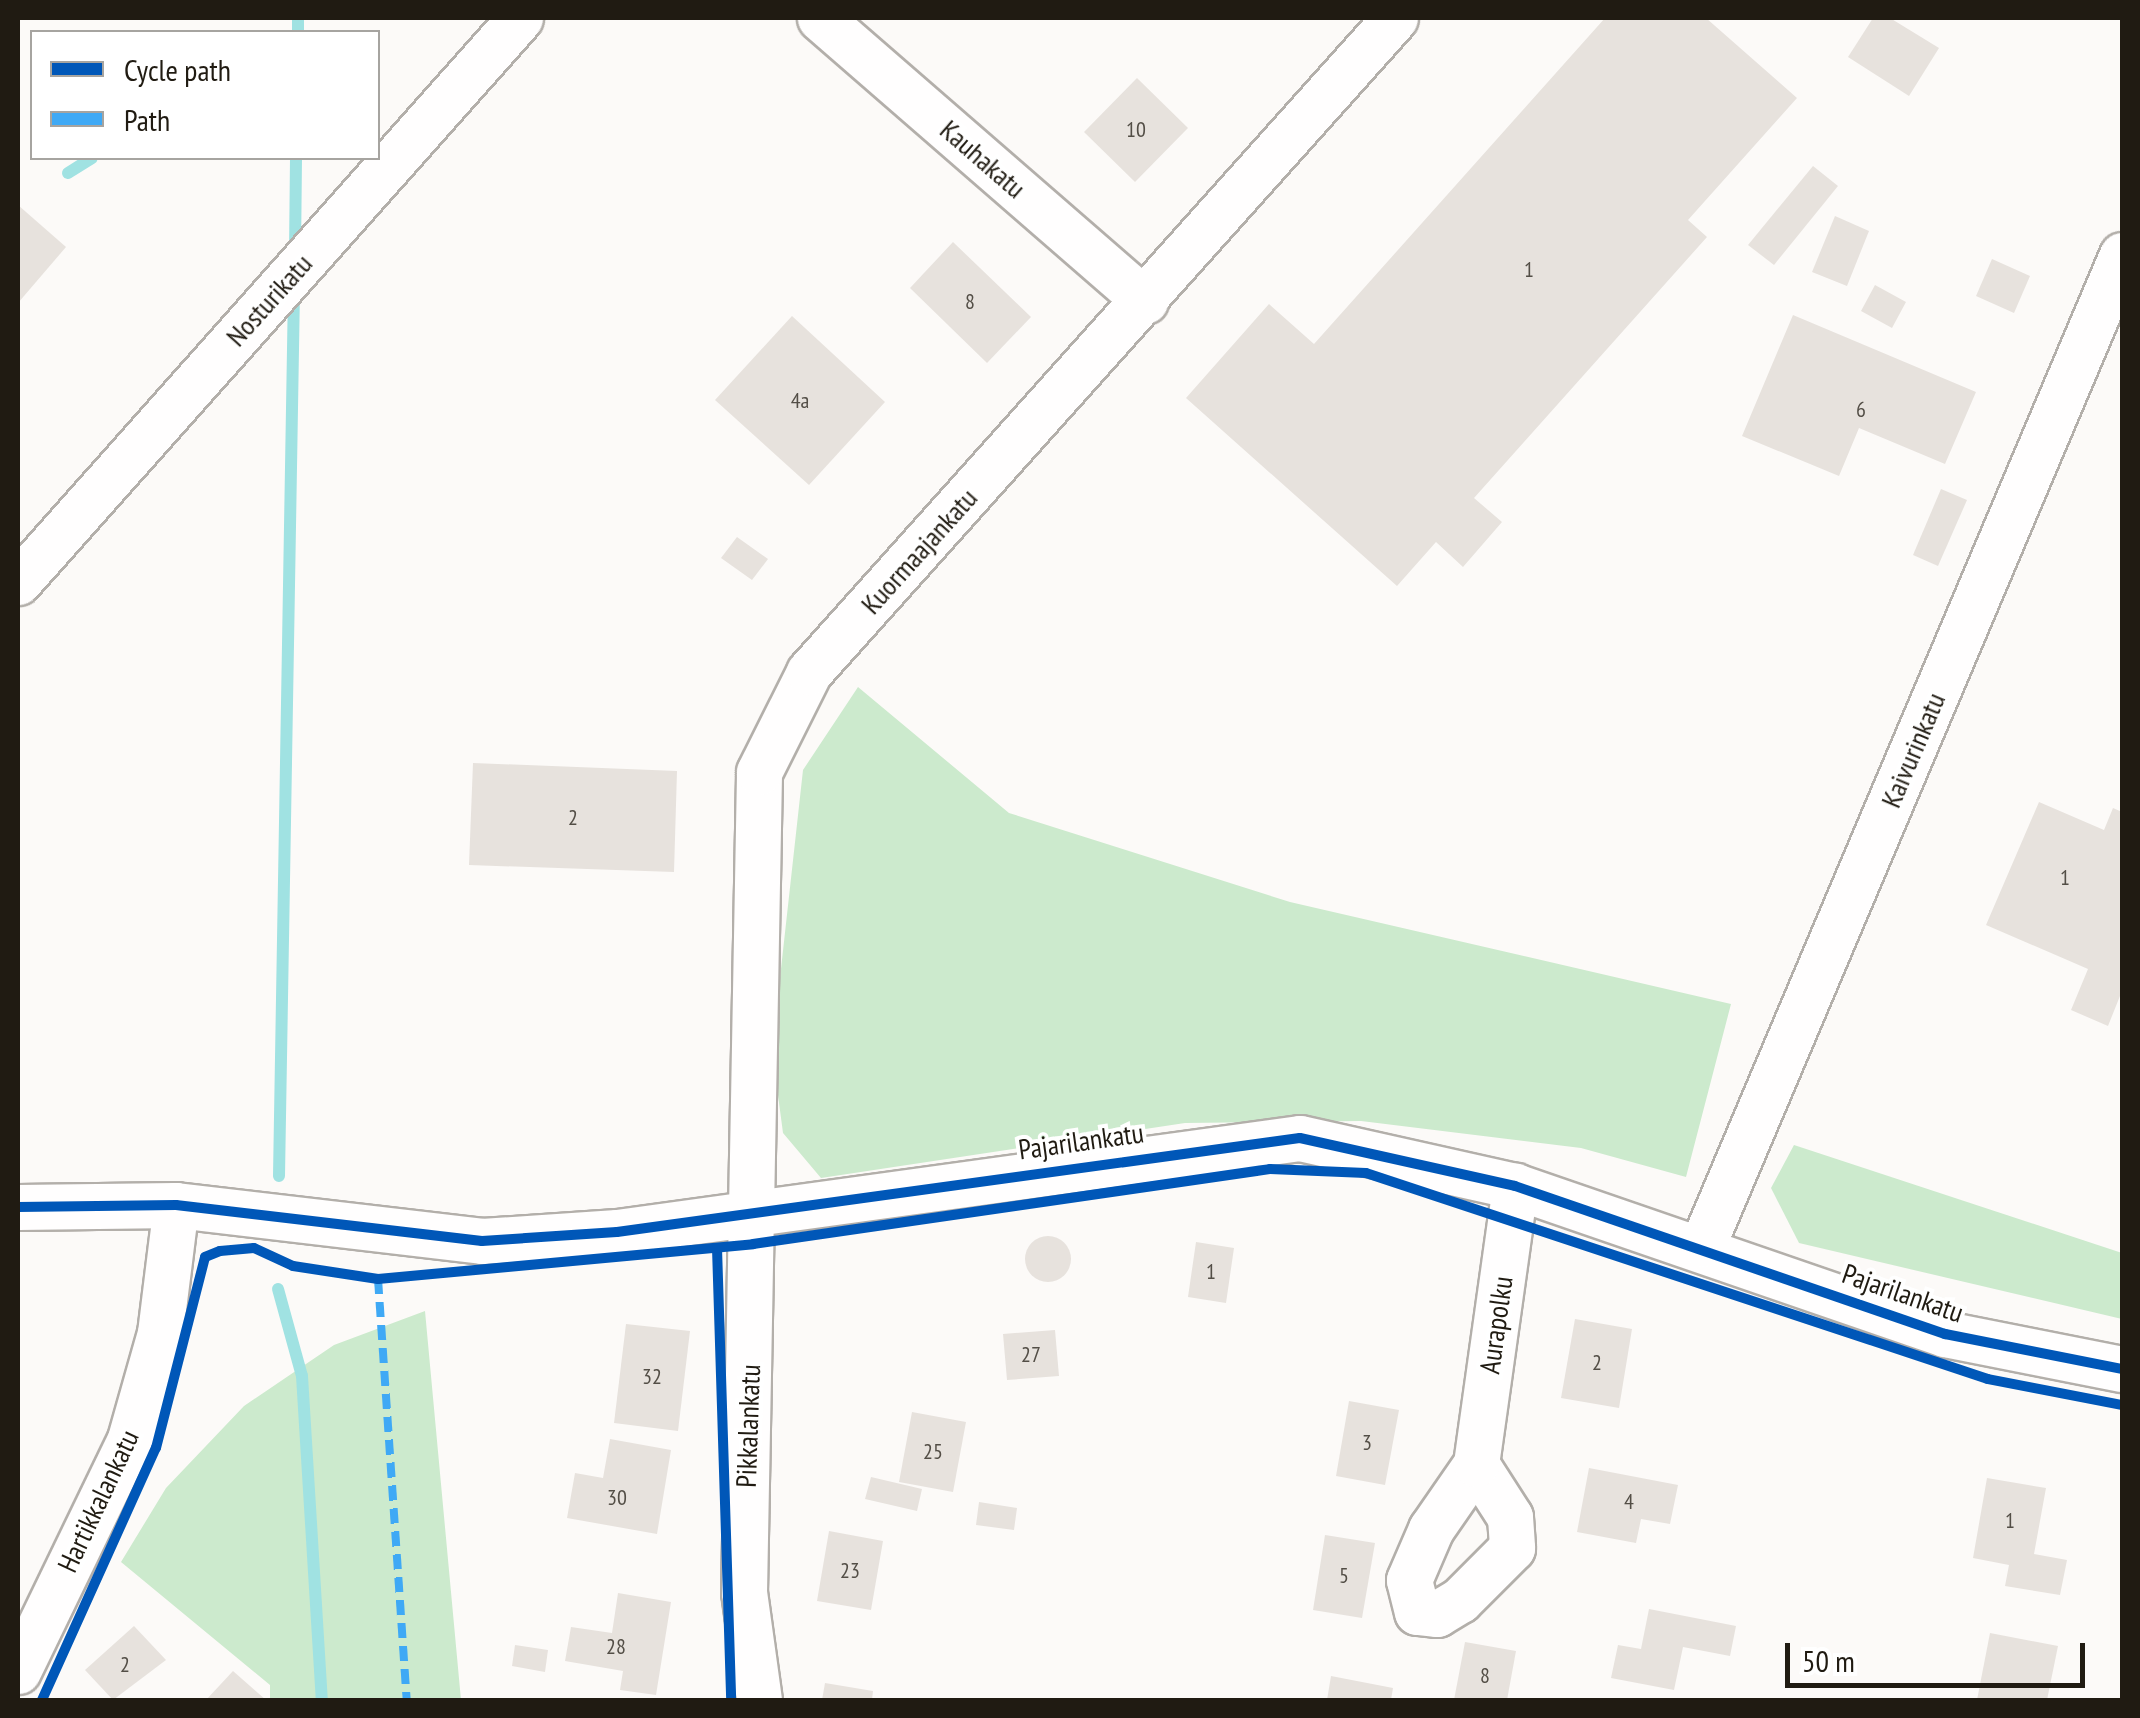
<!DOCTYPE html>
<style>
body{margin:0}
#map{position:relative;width:2140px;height:1718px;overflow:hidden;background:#fcfaf8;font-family:"PT Sans Narrow",sans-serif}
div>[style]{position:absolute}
.forest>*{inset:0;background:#cceacd}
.stream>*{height:12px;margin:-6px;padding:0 6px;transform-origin:6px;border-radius:6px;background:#a0e2e2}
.building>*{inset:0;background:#e7e2dd}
.round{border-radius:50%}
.roads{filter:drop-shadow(2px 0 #b3afaa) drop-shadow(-2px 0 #b3afaa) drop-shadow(0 2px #b3afaa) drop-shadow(0 -2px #b3afaa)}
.minor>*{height:45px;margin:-22.5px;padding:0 22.5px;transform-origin:22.5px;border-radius:22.5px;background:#fffefe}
.quiet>*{height:8px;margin-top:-4px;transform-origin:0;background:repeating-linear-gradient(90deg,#3fa9f5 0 15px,transparent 0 23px)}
.cycleway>*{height:10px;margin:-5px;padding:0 5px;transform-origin:5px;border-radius:5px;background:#0057b8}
span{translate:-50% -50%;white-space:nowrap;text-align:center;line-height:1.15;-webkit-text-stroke:8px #fff;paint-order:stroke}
.number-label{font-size:22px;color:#534e46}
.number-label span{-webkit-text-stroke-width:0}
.street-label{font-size:28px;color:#201b12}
.frame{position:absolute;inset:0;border:20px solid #201b12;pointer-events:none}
.legend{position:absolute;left:30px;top:30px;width:350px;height:130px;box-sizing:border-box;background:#fff;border:2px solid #a6a4a0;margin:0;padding:12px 18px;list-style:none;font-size:30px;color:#201b12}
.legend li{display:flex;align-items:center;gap:20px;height:50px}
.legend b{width:50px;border:2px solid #a6a4a0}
.scale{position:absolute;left:1785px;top:1643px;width:300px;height:45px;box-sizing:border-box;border:5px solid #201b12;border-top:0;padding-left:12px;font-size:30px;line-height:35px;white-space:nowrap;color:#201b12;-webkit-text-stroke:8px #fff;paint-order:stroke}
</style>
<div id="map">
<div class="forest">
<div style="clip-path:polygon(858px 687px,1009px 813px,1290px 902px,1731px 1004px,1686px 1177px,1581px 1148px,1361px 1121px,1185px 1123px,821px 1178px,783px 1133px,772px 1050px,803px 770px)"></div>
<div style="clip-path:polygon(1794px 1145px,2122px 1253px,2122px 1319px,1799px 1243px,1771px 1188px)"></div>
<div style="clip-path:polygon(425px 1311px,461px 1700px,270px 1700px,270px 1685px,121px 1562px,166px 1488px,244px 1406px,334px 1345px)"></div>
</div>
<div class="stream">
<div style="left:298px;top:32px;width:14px;rotate:-90deg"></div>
<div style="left:68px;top:173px;width:28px;rotate:-32deg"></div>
<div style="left:295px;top:254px;width:96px;rotate:-89.4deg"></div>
<div style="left:279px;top:1176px;width:882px;rotate:-89.03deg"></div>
<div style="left:278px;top:1289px;width:90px;rotate:74.6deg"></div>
<div style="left:302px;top:1376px;width:325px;rotate:86.5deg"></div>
</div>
<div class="building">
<div style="clip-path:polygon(1605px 18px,1706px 18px,1797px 98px,1688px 220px,1707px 237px,1474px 498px,1502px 522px,1463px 567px,1436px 542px,1397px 586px,1186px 398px,1269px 304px,1314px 344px)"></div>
<div style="clip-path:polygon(1873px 18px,1890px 18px,1939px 48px,1909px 96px,1848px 57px)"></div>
<div style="clip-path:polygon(1137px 78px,1188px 128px,1135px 182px,1084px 132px)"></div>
<div style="clip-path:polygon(1813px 166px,1838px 186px,1774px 265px,1748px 245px)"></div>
<div style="clip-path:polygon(18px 205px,66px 247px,18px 303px)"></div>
<div style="clip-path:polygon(1835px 216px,1869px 231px,1847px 286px,1812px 272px)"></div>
<div style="clip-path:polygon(953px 242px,1031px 317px,987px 363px,910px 288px)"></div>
<div style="clip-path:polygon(1992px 259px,2030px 276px,2014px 313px,1976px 296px)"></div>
<div style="clip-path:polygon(1875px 285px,1906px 302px,1892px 328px,1861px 311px)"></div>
<div style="clip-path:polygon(1793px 315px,1976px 392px,1945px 464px,1859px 428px,1839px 476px,1742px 436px)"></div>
<div style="clip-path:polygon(792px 316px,885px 402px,809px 485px,715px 400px)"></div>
<div style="clip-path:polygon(1941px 489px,1967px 500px,1938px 566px,1913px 555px)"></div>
<div style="clip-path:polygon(737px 537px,768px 559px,752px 580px,721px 558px)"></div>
<div style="clip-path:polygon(473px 763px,677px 771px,674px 872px,469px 865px)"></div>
<div style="clip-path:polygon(2039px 802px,2104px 830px,2113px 808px,2122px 812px,2122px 991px,2108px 1026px,2071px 1010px,2088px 969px,1986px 925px)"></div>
<div class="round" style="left:1025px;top:1236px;width:46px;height:46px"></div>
<div style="clip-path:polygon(1196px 1242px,1234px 1248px,1226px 1303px,1188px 1297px)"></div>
<div style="clip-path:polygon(1575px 1319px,1632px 1329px,1619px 1408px,1561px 1398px)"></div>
<div style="clip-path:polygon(626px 1324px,690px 1331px,678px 1431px,614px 1423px)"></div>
<div style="clip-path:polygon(1055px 1330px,1059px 1376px,1007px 1380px,1003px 1334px)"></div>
<div style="clip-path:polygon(1349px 1401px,1399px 1410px,1385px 1485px,1336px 1476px)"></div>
<div style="clip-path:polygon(912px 1412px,966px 1422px,953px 1492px,899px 1482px)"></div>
<div style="clip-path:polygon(610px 1439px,671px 1450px,657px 1534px,567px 1518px,575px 1473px,603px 1478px)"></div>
<div style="clip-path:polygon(1589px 1468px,1678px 1485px,1670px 1524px,1641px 1519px,1636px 1543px,1577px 1532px)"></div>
<div style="clip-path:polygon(871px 1477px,922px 1489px,917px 1511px,865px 1499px)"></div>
<div style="clip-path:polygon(1987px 1478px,2046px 1488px,2034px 1554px,2067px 1560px,2060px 1595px,2005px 1586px,2009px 1565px,1973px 1558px)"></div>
<div style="clip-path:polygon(979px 1502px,1017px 1508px,1014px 1530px,976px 1525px)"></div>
<div style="clip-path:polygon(829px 1531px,883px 1541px,871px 1610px,817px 1601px)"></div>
<div style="clip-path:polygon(1325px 1535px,1375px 1543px,1362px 1618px,1313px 1610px)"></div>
<div style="clip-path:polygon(618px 1593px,671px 1602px,656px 1695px,620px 1690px,623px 1671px,565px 1661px,571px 1627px,612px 1633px)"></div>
<div style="clip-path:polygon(1649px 1609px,1736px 1626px,1730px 1656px,1683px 1647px,1674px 1690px,1611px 1678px,1618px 1645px,1641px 1649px)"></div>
<div style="clip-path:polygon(134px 1626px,166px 1660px,113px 1700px,85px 1670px)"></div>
<div style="clip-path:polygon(1990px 1633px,2058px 1646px,2047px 1700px,1977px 1700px)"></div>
<div style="clip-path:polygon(1465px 1642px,1516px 1651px,1507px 1700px,1454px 1700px)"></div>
<div style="clip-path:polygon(515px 1645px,548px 1650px,545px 1672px,512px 1666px)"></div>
<div style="clip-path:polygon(233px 1671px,266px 1700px,206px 1700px)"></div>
<div style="clip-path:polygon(1331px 1676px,1393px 1688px,1391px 1700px,1327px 1700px)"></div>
<div style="clip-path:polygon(825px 1683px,873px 1691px,872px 1700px,822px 1700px)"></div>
</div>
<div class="roads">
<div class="minor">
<div style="left:820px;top:18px;width:431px;rotate:41deg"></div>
<div style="left:18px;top:582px;width:755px;rotate:-48.33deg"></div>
<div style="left:18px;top:1207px;width:158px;rotate:-0.7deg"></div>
<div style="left:176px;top:1205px;width:308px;rotate:6.7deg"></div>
<div style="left:482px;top:1241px;width:135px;rotate:-3.8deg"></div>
<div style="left:617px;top:1232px;width:689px;rotate:-7.84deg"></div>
<div style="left:1300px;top:1138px;width:220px;rotate:12.6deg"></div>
<div style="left:1515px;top:1186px;width:455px;rotate:19deg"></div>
<div style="left:1945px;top:1334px;width:180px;rotate:11.2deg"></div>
<div style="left:1703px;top:1244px;width:1074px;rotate:-67.04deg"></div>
<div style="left:1476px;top:1464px;width:63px;rotate:57.3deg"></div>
<div style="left:1510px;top:1517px;width:31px;rotate:86deg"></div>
<div style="left:1512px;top:1548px;width:74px;rotate:135deg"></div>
<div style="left:1460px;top:1600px;width:27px;rotate:149deg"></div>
<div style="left:1437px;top:1614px;width:20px;rotate:-174deg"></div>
<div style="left:1417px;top:1612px;width:33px;rotate:-104deg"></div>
<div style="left:1409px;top:1580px;width:56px;rotate:-66.7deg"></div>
<div style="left:1431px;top:1529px;width:79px;rotate:-55.3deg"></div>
<div style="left:1476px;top:1464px;width:281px;rotate:-82deg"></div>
<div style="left:18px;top:1671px;width:258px;rotate:-64.2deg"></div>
<div style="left:130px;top:1439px;width:110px;rotate:-74.2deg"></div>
<div style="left:160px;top:1333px;width:129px;rotate:-82.9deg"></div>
<div style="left:759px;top:1700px;width:109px;rotate:-97.9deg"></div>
<div style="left:744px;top:1592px;width:820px;rotate:-88.95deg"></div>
<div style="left:759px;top:772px;width:112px;rotate:-63.4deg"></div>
<div style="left:809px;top:672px;width:878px;rotate:-48.14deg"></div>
</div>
</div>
<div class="quiet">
<div style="left:378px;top:1279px;width:422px;rotate:86.1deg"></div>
</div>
<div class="cycleway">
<div style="left:18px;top:1207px;width:158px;rotate:-0.7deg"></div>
<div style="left:176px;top:1205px;width:308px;rotate:6.7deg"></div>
<div style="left:482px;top:1241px;width:135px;rotate:-3.8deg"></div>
<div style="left:617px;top:1232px;width:689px;rotate:-7.84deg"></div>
<div style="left:1300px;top:1138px;width:220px;rotate:12.6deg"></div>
<div style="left:1515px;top:1186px;width:455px;rotate:19deg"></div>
<div style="left:1945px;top:1334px;width:180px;rotate:11.2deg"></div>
<div style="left:717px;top:1248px;width:452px;rotate:88.2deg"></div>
<div style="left:42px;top:1700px;width:277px;rotate:-65.7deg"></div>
<div style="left:156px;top:1448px;width:197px;rotate:-75.6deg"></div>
<div style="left:205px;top:1257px;width:16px;rotate:-22deg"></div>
<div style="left:220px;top:1251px;width:34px;rotate:-5deg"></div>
<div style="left:254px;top:1248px;width:43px;rotate:24.8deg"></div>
<div style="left:293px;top:1266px;width:86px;rotate:8.7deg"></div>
<div style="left:378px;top:1279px;width:377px;rotate:-5.3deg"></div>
<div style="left:753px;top:1244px;width:522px;rotate:-8.25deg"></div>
<div style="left:1270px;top:1169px;width:96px;rotate:2.4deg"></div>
<div style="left:1366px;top:1173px;width:655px;rotate:18.32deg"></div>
<div style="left:1988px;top:1379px;width:136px;rotate:11deg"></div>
</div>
<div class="number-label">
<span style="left:1136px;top:130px">10</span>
<span style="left:1529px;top:270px">1</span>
<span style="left:970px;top:302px">8</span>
<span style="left:800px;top:401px">4a</span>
<span style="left:1861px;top:410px">6</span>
<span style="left:573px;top:818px">2</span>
<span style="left:2065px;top:878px">1</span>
<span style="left:1211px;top:1272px">1</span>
<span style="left:1031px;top:1355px">27</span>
<span style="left:1597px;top:1363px">2</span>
<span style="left:652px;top:1377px">32</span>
<span style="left:1367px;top:1443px">3</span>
<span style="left:933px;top:1452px">25</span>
<span style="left:617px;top:1498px">30</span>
<span style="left:1629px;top:1502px">4</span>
<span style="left:2010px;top:1521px">1</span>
<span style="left:850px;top:1571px">23</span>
<span style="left:1344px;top:1576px">5</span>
<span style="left:616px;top:1647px">28</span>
<span style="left:125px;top:1665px">2</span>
<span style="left:1485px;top:1676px">8</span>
</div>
<div class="street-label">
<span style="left:983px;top:159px;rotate:41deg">Kauhakatu</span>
<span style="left:269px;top:300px;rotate:-48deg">Nosturikatu</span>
<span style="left:919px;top:551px;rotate:-48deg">Kuormaajankatu</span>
<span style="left:1913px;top:750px;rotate:-67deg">Kaivurinkatu</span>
<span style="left:1081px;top:1141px;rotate:-8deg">Pajarilankatu</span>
<span style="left:1903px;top:1293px;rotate:19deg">Pajarilankatu</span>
<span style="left:1496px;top:1325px;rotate:-82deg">Aurapolku</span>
<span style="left:748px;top:1426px;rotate:-88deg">Pikkalankatu</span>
<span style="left:98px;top:1501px;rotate:-65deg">Hartikkalankatu</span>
</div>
<div class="frame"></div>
<ul class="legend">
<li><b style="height:12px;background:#0057b8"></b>Cycle path</li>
<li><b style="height:12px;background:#3fa9f5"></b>Path</li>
</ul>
<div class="scale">50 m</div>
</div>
